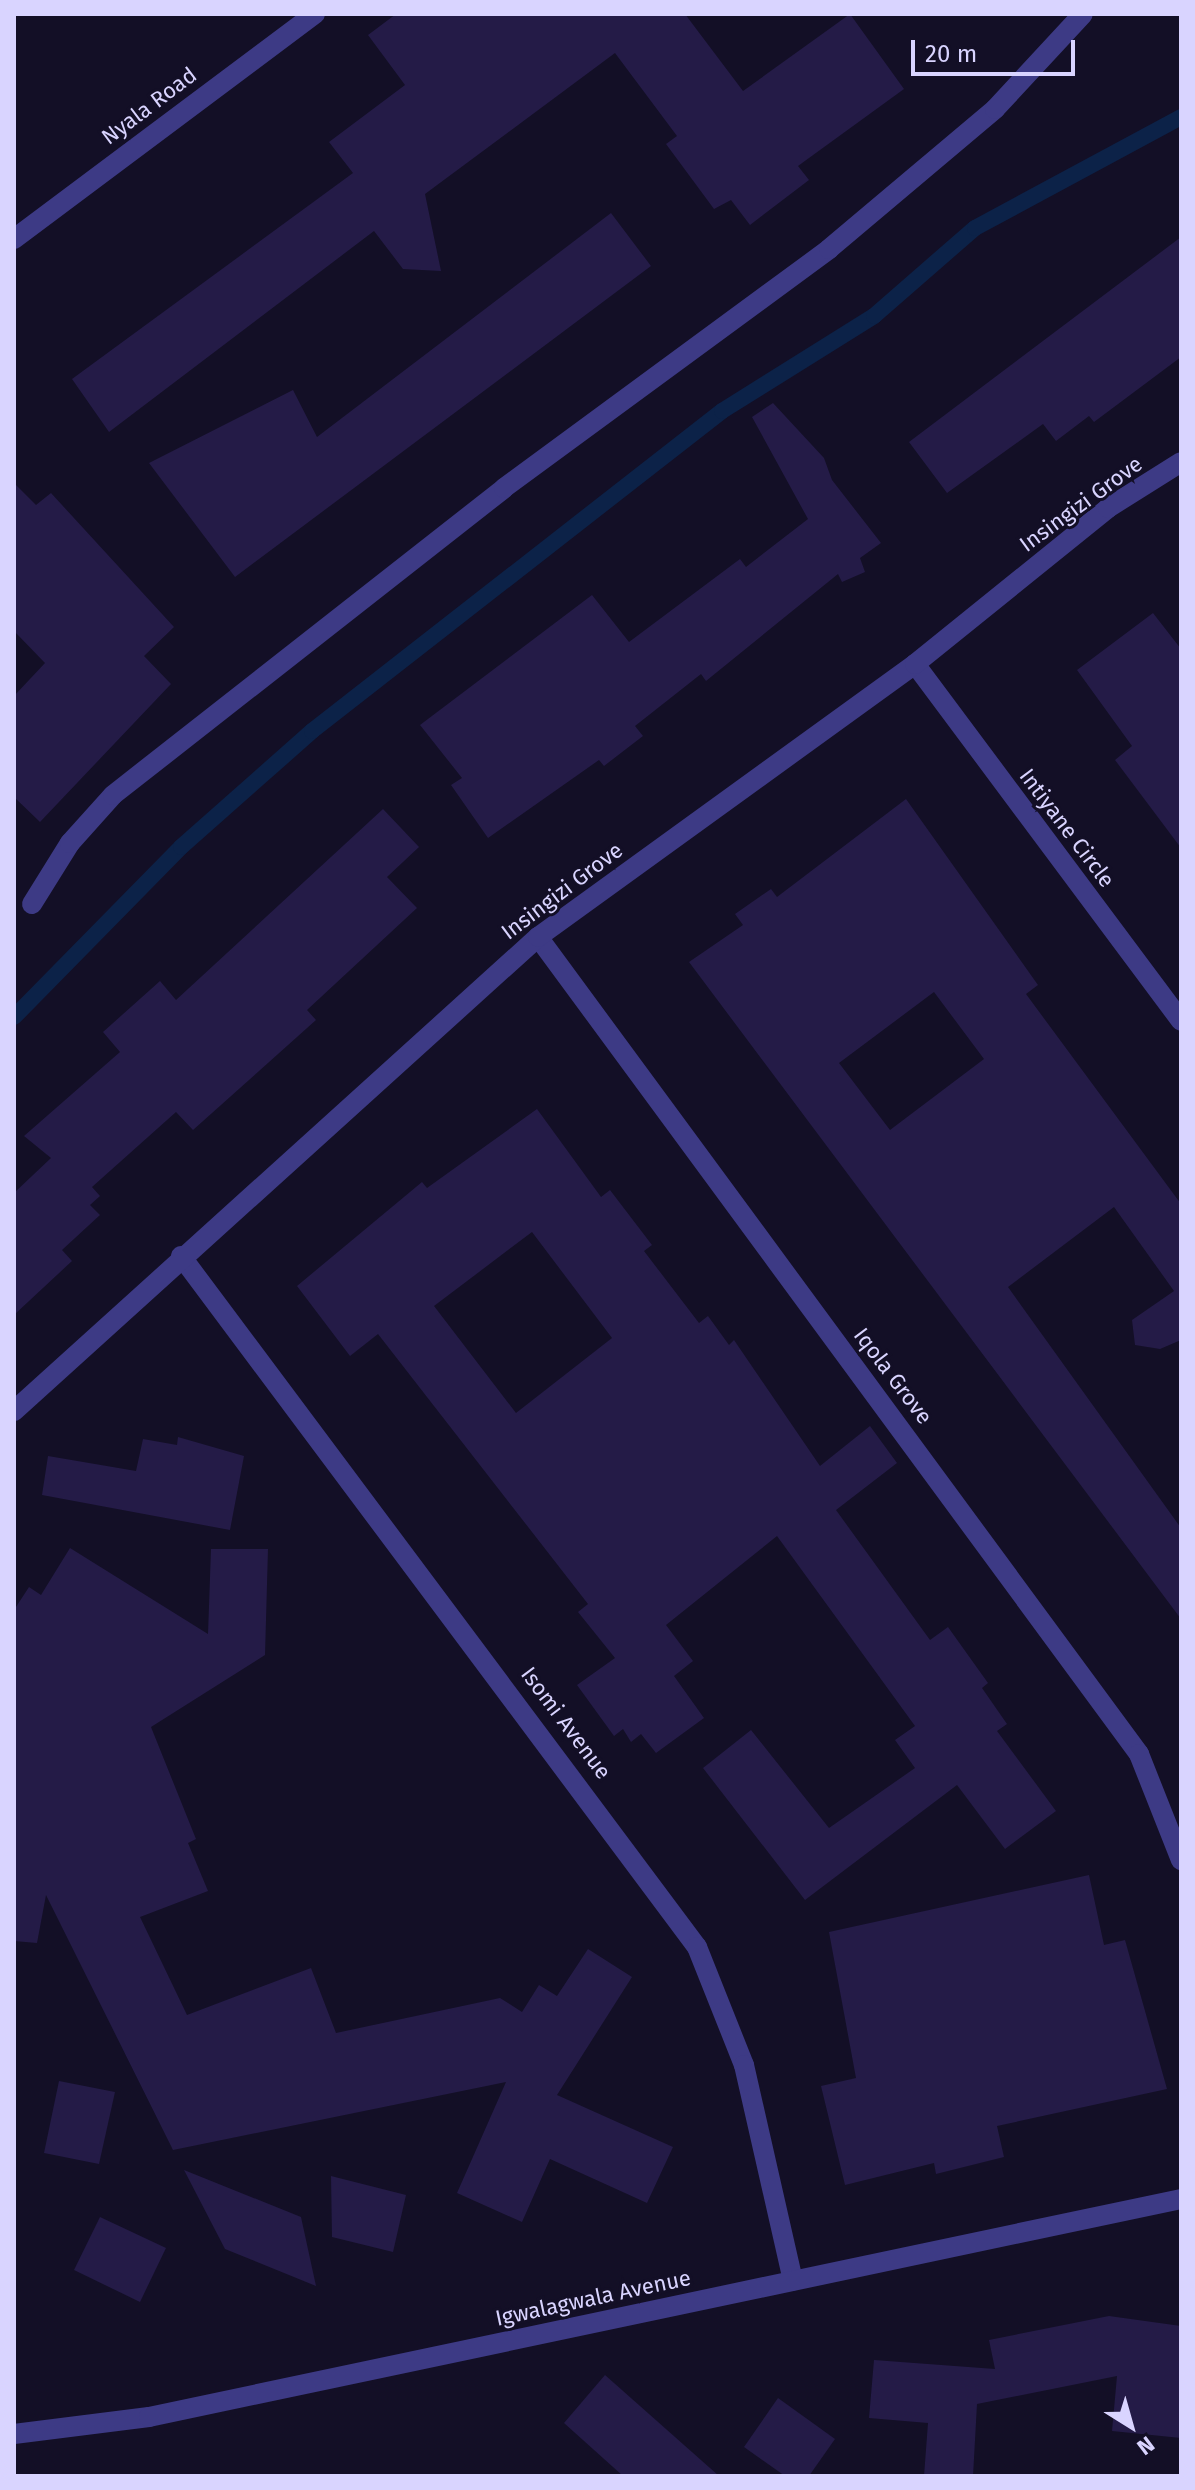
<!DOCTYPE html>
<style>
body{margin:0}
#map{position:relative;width:1195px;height:2490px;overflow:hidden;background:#130f26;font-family:"Fira Sans",sans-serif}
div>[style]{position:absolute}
.stream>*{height:16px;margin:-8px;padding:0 8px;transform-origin:8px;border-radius:8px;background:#0c2248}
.building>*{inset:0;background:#241b47}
.minor>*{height:20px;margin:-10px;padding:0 10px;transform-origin:10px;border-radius:10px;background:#3d3a85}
.tertiary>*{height:20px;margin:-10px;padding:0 10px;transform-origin:10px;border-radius:10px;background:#3d3a85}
span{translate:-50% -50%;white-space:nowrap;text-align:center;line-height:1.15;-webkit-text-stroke:6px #130f26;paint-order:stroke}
.street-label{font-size:22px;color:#d9d4ff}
.frame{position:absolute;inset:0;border:16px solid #d9d4ff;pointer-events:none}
.north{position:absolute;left:1091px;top:2386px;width:80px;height:80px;-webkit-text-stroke:6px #130f26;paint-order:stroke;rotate:143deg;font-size:22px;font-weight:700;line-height:32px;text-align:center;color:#d9d4ff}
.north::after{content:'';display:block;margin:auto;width:28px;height:36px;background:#d9d4ff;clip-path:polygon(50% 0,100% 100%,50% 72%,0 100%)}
.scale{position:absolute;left:911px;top:40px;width:164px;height:36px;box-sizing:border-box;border:4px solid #d9d4ff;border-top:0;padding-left:10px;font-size:24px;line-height:28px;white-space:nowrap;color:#d9d4ff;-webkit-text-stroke:6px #130f26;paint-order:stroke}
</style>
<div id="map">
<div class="stream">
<div style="left:14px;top:1017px;width:238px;rotate:-45.5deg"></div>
<div style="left:181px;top:847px;width:175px;rotate:-41.5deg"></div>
<div style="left:312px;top:731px;width:520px;rotate:-37.97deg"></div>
<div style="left:722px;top:411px;width:179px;rotate:-32deg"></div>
<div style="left:874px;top:316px;width:134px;rotate:-41.1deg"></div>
<div style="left:975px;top:228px;width:234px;rotate:-28.3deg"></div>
</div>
<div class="building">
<div style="clip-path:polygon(396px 14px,685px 14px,743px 91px,850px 14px,904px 89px,798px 166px,809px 180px,750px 225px,731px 200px,714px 209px,666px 144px,677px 136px,615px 53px,425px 194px,441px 271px,403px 269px,374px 231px,109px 432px,72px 379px,353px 173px,329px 142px,405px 85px,368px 35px)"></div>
<div style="clip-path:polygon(611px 213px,651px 266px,235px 577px,149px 463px,293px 390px,317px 437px)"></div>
<div style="clip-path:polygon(1181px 237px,1181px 357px,1094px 422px,1089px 416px,1056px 441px,1043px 424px,947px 493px,909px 442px)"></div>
<div style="clip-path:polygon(773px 403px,824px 458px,832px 480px,881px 543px,860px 558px,865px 572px,842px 582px,838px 574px,706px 681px,701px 674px,635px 726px,643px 736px,604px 766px,599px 760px,488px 838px,451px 785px,462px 778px,420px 725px,592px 595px,629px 642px,740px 559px,746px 567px,808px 519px,752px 417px)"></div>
<div style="clip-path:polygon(14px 483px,36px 505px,51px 493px,174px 627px,144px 656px,171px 684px,40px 822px,14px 797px,14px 696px,45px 663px,14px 631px)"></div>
<div style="clip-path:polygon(1153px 613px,1181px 649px,1181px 848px,1115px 760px,1132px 746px,1077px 670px)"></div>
<div style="clip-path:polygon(evenodd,906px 799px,1038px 985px,1026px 994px,1181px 1204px,1181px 1340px,1160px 1349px,1135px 1345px,1132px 1320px,1174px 1291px,1114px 1207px,1008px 1287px,1181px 1528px,1181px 1619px,689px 962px,743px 925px,735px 914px,771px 889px,777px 897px,906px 799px,934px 992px,984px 1059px,890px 1130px,839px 1063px,934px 992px)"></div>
<div style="clip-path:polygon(383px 809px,419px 847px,387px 877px,417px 908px,307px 1010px,316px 1020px,193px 1130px,176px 1112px,92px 1187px,100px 1196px,90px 1205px,100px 1215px,62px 1250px,72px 1261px,14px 1315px,14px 1193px,51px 1158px,24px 1136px,120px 1052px,103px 1032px,160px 981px,176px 1000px)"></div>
<div style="clip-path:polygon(evenodd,537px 1109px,601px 1197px,610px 1190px,652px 1245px,644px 1251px,699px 1323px,708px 1316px,729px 1345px,734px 1340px,820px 1466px,870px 1426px,897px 1463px,836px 1510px,930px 1640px,948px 1627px,988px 1683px,982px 1688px,1007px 1724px,997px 1731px,1056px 1811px,1005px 1849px,957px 1785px,805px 1900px,703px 1768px,751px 1730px,829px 1828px,915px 1768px,895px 1740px,915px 1726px,777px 1536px,666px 1625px,693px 1661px,674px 1676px,704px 1718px,656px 1753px,641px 1734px,631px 1742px,623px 1729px,614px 1736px,577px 1685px,615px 1658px,578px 1612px,588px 1604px,378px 1334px,350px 1356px,297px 1286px,422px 1182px,427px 1188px,537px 1109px,532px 1232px,612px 1338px,516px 1413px,434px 1306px,532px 1232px)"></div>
<div style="clip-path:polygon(178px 1437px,244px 1456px,230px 1530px,42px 1495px,48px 1456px,136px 1471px,143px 1439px,177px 1445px)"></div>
<div style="clip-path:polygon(70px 1548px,208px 1634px,211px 1549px,268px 1549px,265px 1655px,151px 1727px,196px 1839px,188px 1843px,208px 1891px,140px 1917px,187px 2015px,311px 1968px,336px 2033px,500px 1998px,522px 2012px,539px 1985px,557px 1996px,588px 1949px,632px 1977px,557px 2095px,673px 2147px,647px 2203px,550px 2159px,522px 2222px,457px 2193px,506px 2082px,173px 2150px,46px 1895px,37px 1943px,14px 1941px,14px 1610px,29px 1587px,41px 1595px)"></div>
<div style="clip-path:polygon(1089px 1875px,1104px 1945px,1125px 1940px,1167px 2089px,997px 2126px,1004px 2157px,936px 2174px,934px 2163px,845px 2185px,821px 2086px,856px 2078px,829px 1932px)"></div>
<div style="clip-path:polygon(59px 2081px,115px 2092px,99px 2164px,44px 2153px)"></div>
<div style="clip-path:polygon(184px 2170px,301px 2217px,316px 2286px,225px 2249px)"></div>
<div style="clip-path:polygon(331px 2176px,406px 2195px,393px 2252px,332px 2237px)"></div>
<div style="clip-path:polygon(100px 2217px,166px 2248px,140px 2302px,74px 2270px)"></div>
<div style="clip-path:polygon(1109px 2316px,1181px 2326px,1181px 2438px,1112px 2431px,1117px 2376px,977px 2404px,973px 2476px,924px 2476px,928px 2423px,869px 2418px,874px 2360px,995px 2369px,989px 2340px)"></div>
<div style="clip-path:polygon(605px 2375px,719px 2476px,623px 2476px,564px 2423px)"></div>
<div style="clip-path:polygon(778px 2398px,835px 2439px,809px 2476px,785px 2476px,744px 2447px)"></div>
</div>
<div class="minor">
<div style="left:915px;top:664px;width:445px;rotate:53.3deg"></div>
<div style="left:32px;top:904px;width:72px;rotate:-58.1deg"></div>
<div style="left:70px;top:843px;width:64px;rotate:-48.1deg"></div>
<div style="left:113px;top:795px;width:497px;rotate:-38.1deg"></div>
<div style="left:504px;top:488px;width:403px;rotate:-36.3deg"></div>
<div style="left:829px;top:249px;width:217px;rotate:-40.1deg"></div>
<div style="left:995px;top:109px;width:129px;rotate:-47.2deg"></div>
<div style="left:538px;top:937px;width:1014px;rotate:53.66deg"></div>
<div style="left:1139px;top:1754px;width:114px;rotate:68.4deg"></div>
<div style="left:181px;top:1256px;width:862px;rotate:53.25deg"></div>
<div style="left:697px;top:1947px;width:127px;rotate:68.3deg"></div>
<div style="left:744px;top:2065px;width:221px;rotate:77.2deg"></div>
<div style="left:14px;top:1411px;width:707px;rotate:-42.13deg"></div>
<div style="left:538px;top:937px;width:465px;rotate:-35.9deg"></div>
<div style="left:915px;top:664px;width:248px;rotate:-38.9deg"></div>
<div style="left:1108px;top:508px;width:86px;rotate:-32.2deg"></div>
<div style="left:14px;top:2434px;width:136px;rotate:-7.2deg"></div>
<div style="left:149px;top:2417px;width:1055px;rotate:-11.93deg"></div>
</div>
<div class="tertiary">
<div style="left:14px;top:239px;width:376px;rotate:-36.8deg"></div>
</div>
<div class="street-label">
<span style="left:149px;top:106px;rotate:-37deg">Nyala Road</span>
<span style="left:1081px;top:504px;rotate:-36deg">Insingizi Grove</span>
<span style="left:1067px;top:828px;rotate:53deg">Intiyane Circle</span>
<span style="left:562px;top:891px;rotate:-37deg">Insingizi Grove</span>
<span style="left:893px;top:1376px;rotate:53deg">Iqola Grove</span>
<span style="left:566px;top:1723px;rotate:53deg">Isomi Avenue</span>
<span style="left:593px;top:2298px;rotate:-12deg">Igwalagwala Avenue</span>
</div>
<div class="frame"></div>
<div class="north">N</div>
<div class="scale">20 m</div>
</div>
